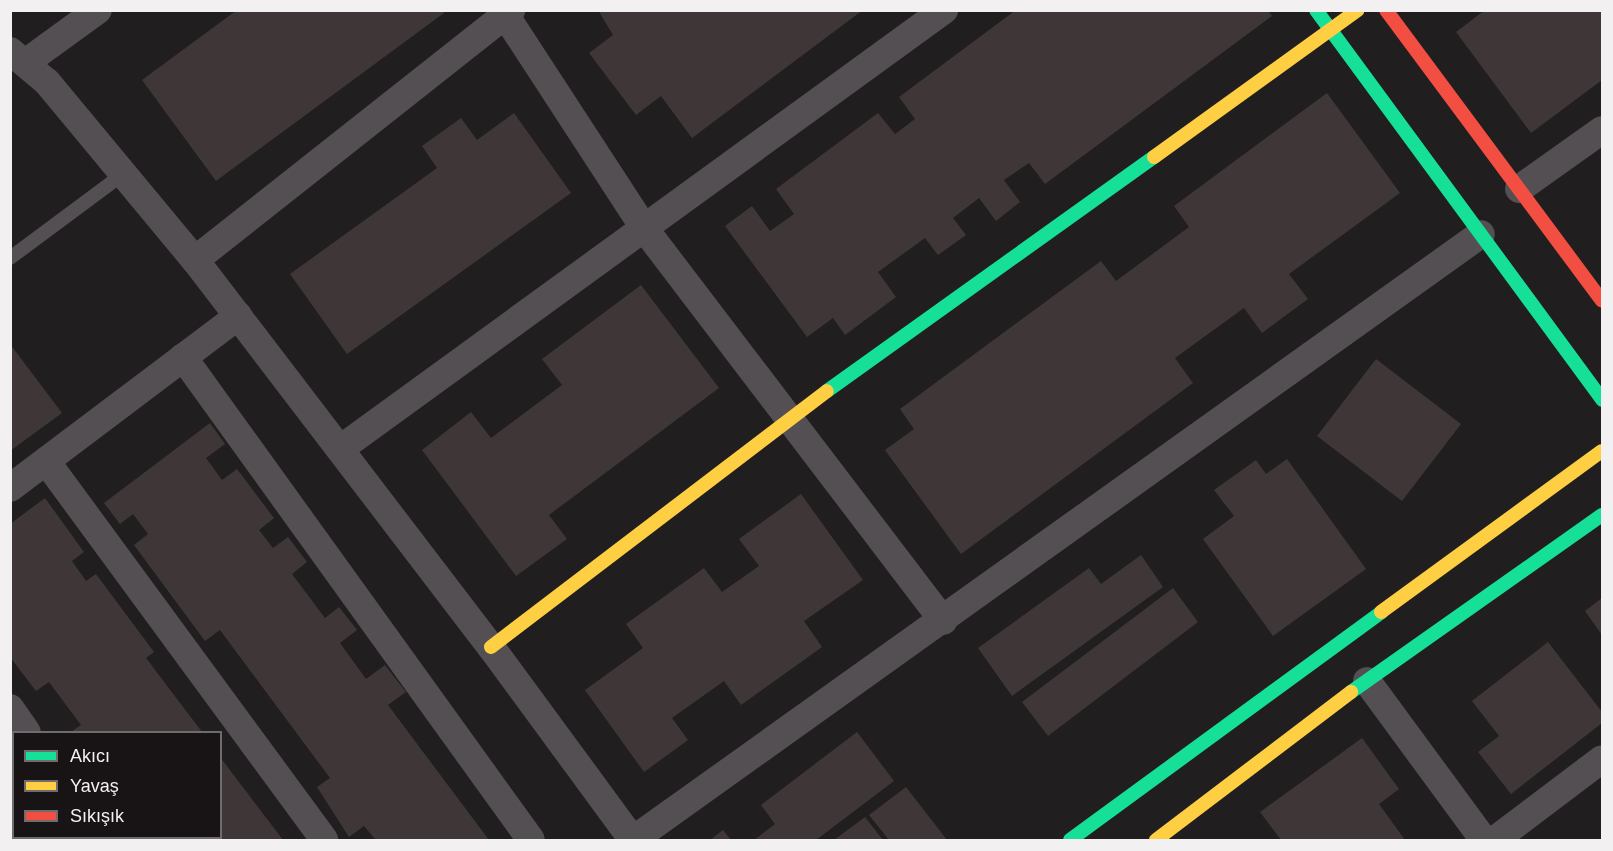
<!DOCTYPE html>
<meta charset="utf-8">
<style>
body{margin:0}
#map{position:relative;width:1613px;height:851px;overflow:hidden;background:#211e1f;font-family:Helvetica,sans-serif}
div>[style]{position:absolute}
.building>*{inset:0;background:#3f3737}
.lane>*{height:14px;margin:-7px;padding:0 7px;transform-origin:7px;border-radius:7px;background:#534f53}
.street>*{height:28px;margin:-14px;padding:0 14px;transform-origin:14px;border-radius:14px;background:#534f53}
.fast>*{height:14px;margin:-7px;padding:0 7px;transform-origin:7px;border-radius:7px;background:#16e098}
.slow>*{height:14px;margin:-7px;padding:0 7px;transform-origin:7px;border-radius:7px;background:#ffcf43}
.jam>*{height:14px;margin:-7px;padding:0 7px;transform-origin:7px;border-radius:7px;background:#f24e42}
span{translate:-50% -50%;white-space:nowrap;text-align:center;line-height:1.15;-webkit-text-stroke:4.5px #181415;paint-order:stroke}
.frame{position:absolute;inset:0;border:12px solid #f3f0f1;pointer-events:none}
.legend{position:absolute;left:12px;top:731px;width:210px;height:108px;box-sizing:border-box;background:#181415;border:2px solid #706c6d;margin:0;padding:8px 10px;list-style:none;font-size:18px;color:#f3f0f1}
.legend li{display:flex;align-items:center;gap:12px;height:30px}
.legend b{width:30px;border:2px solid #706c6d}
</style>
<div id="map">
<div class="building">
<div style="clip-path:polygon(237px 10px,442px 10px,444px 13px,216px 181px,142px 80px)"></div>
<div style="clip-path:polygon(598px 10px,863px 10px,692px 138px,661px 96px,636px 115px,589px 53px,613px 35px)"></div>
<div style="clip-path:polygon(1016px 10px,1268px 10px,1272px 16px,1045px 184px,1029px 163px,1004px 180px,1020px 202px,996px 221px,979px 198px,953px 218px,966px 235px,938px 255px,925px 238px,878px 272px,896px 297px,845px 335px,833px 318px,807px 337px,725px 226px,752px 206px,770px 231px,794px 214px,776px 189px,878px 113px,895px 134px,915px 119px,899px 97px)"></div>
<div style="clip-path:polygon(1485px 10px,1602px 10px,1602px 80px,1531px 133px,1456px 32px)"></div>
<div style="clip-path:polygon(1327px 93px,1400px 193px,1289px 274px,1308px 299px,1262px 333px,1244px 308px,1175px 358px,1193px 383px,961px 554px,885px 450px,914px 429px,900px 409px,1101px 261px,1116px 281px,1189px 227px,1174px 206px)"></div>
<div style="clip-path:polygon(514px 113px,571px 193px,347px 354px,290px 274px,437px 168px,422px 146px,461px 118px,477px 140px)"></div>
<div style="clip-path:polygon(641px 285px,719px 388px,549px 515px,567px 539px,516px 576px,422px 450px,471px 412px,491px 438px,562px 385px,542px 359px)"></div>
<div style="clip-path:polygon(10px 344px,62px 413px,10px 451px)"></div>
<div style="clip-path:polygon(1376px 359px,1461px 424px,1402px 501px,1317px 436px)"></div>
<div style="clip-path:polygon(210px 423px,225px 444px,206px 458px,222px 480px,237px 469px,274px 518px,259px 530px,273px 548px,288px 537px,307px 562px,292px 574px,325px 618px,339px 607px,357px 630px,340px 643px,366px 679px,385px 665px,406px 692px,388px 705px,489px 840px,376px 840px,364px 826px,349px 837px,317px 787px,330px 778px,220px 630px,205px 641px,134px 545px,148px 534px,133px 514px,120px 524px,104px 503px)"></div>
<div style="clip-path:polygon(1287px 459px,1366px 569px,1273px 636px,1203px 539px,1234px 516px,1214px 490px,1256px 460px,1266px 474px)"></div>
<div style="clip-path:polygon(801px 494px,863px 580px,804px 621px,822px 647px,741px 705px,724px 681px,672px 718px,688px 740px,644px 772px,585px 690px,643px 648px,626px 624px,704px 568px,722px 592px,759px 566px,739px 539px)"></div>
<div style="clip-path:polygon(45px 498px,84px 552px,72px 561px,86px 581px,96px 574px,154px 652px,146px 658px,202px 732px,71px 732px,81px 725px,49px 682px,36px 691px,10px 657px,10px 524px)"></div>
<div style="clip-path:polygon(1141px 555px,1163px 587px,1012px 696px,978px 648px,1089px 568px,1101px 584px)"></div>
<div style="clip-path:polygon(1173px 588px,1198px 622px,1048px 736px,1022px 702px)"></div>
<div style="clip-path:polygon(1602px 598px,1602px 635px,1585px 611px)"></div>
<div style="clip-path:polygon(1548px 642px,1602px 712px,1602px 723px,1511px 794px,1478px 752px,1499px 736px,1472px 701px)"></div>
<div style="clip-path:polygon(857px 732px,894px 781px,816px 840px,754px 840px,775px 824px,761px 805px)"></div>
<div style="clip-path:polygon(1362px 738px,1399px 789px,1379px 804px,1405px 840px,1281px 840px,1260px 812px)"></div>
<div style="clip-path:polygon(220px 757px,283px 840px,166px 840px,164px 838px,220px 838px)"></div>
<div style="clip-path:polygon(906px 787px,947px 840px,889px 840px,869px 815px)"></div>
<div style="clip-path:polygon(865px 817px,883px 840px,834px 840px)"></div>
<div style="clip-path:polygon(723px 830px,731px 840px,710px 840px)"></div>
</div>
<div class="lane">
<div style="left:10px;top:258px;width:144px;rotate:-36.6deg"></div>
</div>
<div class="street">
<div style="left:502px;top:10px;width:260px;rotate:56.9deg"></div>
<div style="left:644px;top:228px;width:494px;rotate:52.7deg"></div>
<div style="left:10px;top:51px;width:48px;rotate:40deg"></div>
<div style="left:47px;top:82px;width:231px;rotate:50.3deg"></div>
<div style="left:195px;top:260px;width:487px;rotate:52.6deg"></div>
<div style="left:491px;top:647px;width:240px;rotate:53.7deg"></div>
<div style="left:25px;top:63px;width:90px;rotate:-36deg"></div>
<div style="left:1519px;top:189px;width:102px;rotate:-35.4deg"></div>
<div style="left:195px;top:260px;width:403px;rotate:-38.3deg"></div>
<div style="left:183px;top:357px;width:595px;rotate:54.23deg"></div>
<div style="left:340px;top:449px;width:747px;rotate:-36.01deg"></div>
<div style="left:46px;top:461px;width:470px;rotate:53.7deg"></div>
<div style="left:10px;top:488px;width:286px;rotate:-37deg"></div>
<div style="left:1367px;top:681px;width:197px;rotate:53.7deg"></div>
<div style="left:10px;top:708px;width:29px;rotate:55deg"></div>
<div style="left:99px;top:838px;width:3px;rotate:45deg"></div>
<div style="left:633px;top:840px;width:1042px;rotate:-35.55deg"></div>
<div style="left:1495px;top:840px;width:134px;rotate:-37.1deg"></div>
</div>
<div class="fast">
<div style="left:1316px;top:10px;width:484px;rotate:53.7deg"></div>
<div style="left:827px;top:391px;width:402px;rotate:-35.6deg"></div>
<div style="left:1351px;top:692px;width:307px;rotate:-35.2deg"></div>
<div style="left:1070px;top:840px;width:386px;rotate:-36.2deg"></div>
</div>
<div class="slow">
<div style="left:1154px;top:157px;width:251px;rotate:-35.8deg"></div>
<div style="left:1381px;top:612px;width:273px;rotate:-36.1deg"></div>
<div style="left:491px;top:647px;width:422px;rotate:-37.3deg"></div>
<div style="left:1156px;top:840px;width:245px;rotate:-37.2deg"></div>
</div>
<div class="jam">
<div style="left:1386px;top:10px;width:362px;rotate:53.4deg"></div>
</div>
<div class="frame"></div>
<ul class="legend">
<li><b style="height:8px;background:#16e098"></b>Akıcı</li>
<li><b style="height:8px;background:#ffcf43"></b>Yavaş</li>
<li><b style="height:8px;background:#f24e42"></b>Sıkışık</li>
</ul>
</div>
